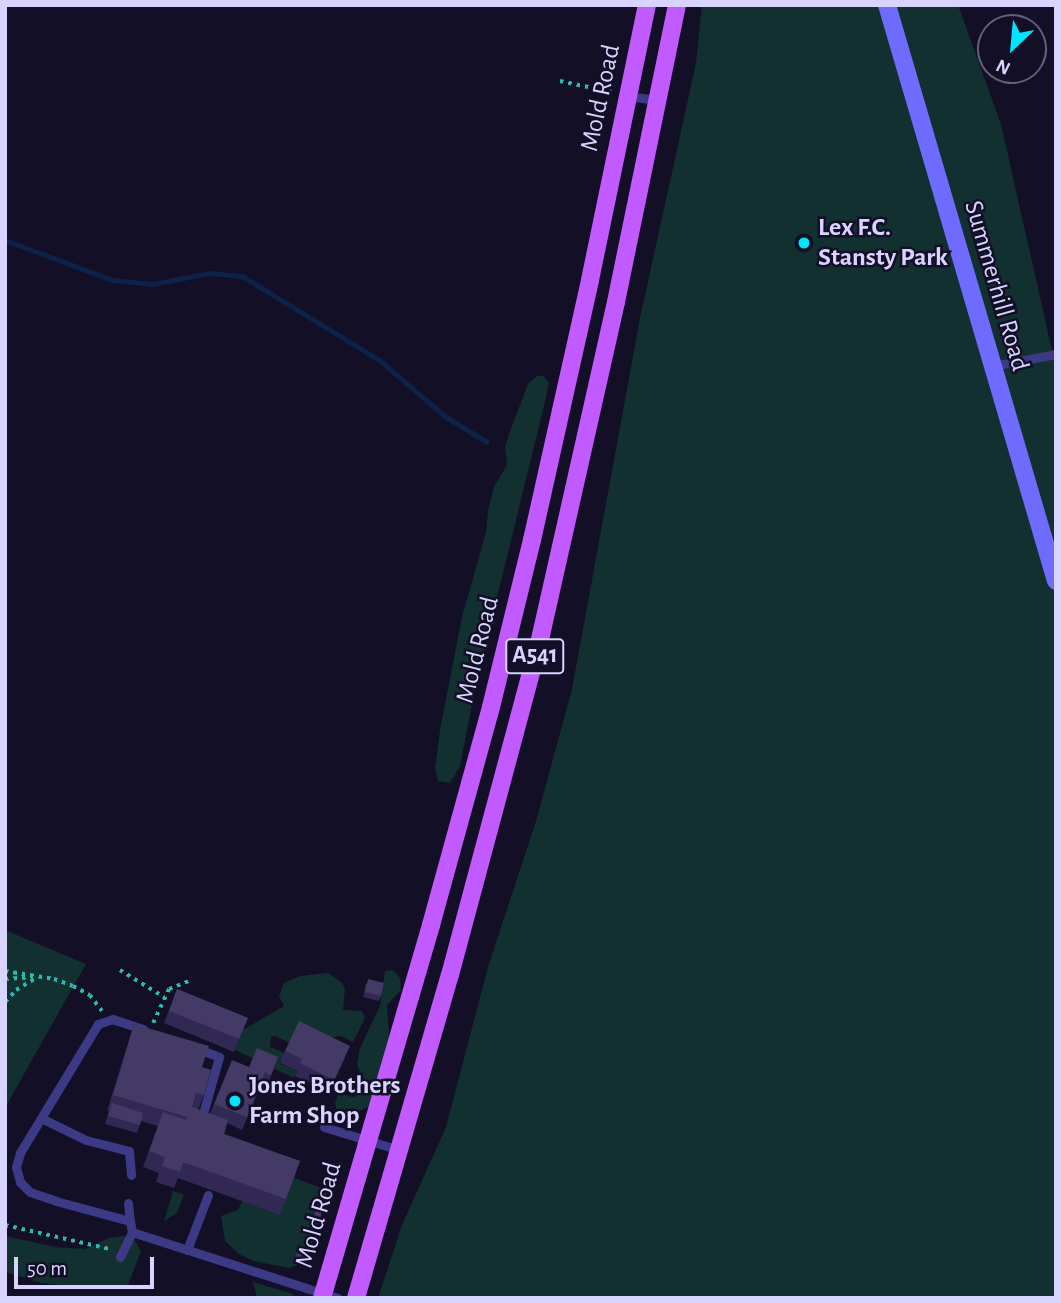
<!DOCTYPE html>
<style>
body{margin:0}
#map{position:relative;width:1061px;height:1303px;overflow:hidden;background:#130f26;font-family:"Alegreya Sans",sans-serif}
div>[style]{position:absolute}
.green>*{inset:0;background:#12302f}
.stream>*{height:5px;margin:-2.5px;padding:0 2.5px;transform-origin:2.5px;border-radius:2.5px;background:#0c2248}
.path>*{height:3.5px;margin-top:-1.75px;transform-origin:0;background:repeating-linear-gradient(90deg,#2fb8b0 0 3.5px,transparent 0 8.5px)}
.lane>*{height:9px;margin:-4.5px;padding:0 4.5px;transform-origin:4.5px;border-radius:4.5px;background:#3d3a85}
.secondary>*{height:18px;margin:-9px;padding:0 9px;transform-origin:9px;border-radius:9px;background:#6f6bff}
.primary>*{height:18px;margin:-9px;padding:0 9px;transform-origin:9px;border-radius:9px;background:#c25bff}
.wall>*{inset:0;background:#312854}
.shaded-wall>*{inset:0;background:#1d163a}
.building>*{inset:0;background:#433a66}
.dots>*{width:19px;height:19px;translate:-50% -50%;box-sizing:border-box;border:4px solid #130f26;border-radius:50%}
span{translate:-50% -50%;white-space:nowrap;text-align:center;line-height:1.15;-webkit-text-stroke:5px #130f26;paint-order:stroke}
.shield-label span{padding:2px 5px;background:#130f26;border:2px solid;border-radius:5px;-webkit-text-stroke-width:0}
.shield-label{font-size:24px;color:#d9d4ff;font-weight:700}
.street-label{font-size:26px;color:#d9d4ff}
.poi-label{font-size:26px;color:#d9d4ff;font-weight:700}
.left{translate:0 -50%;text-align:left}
.frame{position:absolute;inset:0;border:7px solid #d9d4ff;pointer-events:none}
.north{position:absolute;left:977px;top:14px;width:70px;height:70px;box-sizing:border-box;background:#130f26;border:2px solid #625e7d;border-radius:50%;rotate:206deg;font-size:19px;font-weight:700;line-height:28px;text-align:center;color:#d9d4ff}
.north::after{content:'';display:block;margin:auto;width:24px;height:32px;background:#00e5ff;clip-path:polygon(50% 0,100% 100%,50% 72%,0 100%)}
.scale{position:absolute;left:14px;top:1257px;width:140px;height:32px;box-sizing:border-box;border:4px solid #d9d4ff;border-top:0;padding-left:9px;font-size:21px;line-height:24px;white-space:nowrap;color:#d9d4ff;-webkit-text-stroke:5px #130f26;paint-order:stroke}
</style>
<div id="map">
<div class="green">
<div style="clip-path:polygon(702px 5px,958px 5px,1001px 124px,1056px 368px,1056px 1298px,378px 1298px,402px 1225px,446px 1127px,488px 967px,536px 821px,572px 689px,640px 318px,696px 63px)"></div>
<div style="clip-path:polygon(537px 376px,543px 376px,549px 382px,546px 398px,477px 679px,460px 766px,450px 783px,438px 781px,435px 768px,440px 730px,462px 617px,486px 532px,488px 510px,494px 487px,507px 465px,505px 446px,515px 418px,528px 384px)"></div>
<div style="clip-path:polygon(5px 930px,86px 964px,5px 1108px)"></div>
<div style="clip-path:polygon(393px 970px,400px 978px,401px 990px,387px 1005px,390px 1049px,372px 1105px,339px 1121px,335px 1103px,338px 1095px,355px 1097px,361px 1075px,357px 1064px,360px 1048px,380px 1006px,385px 971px)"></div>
<div style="clip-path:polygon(328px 973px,341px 982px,345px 989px,343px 1010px,362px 1011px,365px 1018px,353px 1042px,341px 1036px,290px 1043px,275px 1036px,271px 1037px,270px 1047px,285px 1053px,280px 1064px,297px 1071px,294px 1078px,235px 1050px,243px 1030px,284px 1006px,279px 996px,284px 983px,300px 976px)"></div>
<div style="clip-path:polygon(294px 1178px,328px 1190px,322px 1211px,312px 1220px,318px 1223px,306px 1262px,304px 1256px,295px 1258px,297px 1265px,290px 1268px,253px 1261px,239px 1254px,225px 1241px,221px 1216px,238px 1210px,242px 1201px)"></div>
<div style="clip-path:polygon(173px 1191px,184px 1195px,177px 1213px,164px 1221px)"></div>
<div style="clip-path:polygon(5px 1236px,56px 1247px,85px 1249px,109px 1238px,124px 1236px,135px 1241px,141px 1251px,128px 1285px,93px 1288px,41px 1283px,5px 1272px)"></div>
<div style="clip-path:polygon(253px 1282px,293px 1294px,292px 1298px,257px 1298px)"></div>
</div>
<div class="stream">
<div style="left:5px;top:240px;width:114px;rotate:20.5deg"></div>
<div style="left:112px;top:280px;width:41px;rotate:5.6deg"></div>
<div style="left:153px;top:284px;width:57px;rotate:-11.1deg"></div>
<div style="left:209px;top:273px;width:33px;rotate:5deg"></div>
<div style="left:242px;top:276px;width:161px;rotate:31.5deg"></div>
<div style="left:379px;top:360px;width:88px;rotate:40.4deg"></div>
<div style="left:446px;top:417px;width:48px;rotate:31.4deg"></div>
</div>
<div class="path">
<div style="left:560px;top:81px;width:53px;rotate:11.9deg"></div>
<div style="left:120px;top:970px;width:52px;rotate:31.5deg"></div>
<div style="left:5px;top:971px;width:50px;rotate:9.3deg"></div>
<div style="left:54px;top:979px;width:20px;rotate:20deg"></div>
<div style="left:73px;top:986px;width:19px;rotate:28deg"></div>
<div style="left:90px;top:995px;width:20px;rotate:53deg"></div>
<div style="left:5px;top:979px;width:28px;rotate:-4deg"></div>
<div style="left:5px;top:1002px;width:16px;rotate:-47deg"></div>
<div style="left:16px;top:990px;width:23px;rotate:-31deg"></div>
<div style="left:153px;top:1023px;width:38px;rotate:-65deg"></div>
<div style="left:169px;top:989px;width:22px;rotate:-22deg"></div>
<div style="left:5px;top:1225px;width:108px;rotate:12.9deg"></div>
</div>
<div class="lane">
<div style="left:628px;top:96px;width:30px;rotate:8deg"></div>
<div style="left:992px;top:366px;width:65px;rotate:-10.6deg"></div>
<div style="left:143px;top:1029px;width:32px;rotate:-162deg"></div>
<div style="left:113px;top:1019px;width:16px;rotate:162deg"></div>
<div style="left:98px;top:1024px;width:151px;rotate:121.2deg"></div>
<div style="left:20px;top:1153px;width:15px;rotate:106deg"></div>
<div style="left:16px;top:1167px;width:16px;rotate:75deg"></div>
<div style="left:20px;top:1182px;width:14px;rotate:45deg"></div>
<div style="left:30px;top:1192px;width:28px;rotate:19deg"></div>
<div style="left:56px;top:1201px;width:77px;rotate:15.1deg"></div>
<div style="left:130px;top:1221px;width:11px;rotate:80deg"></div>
<div style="left:132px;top:1232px;width:216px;rotate:17.8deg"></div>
<div style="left:196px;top:1048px;width:25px;rotate:21deg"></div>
<div style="left:219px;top:1057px;width:55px;rotate:105.8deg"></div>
<div style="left:41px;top:1118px;width:50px;rotate:26.1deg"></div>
<div style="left:86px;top:1140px;width:44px;rotate:14.3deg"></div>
<div style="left:129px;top:1151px;width:24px;rotate:85deg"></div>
<div style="left:324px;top:1127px;width:78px;rotate:17deg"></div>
<div style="left:128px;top:1203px;width:18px;rotate:84deg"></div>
<div style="left:187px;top:1250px;width:59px;rotate:-69.1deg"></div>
<div style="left:120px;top:1257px;width:28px;rotate:-64deg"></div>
</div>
<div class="secondary">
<div style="left:887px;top:5px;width:600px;rotate:73.65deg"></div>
</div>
<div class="primary">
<div style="left:322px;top:1298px;width:389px;rotate:-73.7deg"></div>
<div style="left:431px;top:925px;width:226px;rotate:-74.6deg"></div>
<div style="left:491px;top:707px;width:172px;rotate:-76.2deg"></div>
<div style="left:532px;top:540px;width:266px;rotate:-77.4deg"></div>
<div style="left:590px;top:280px;width:281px;rotate:-78.3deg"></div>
<div style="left:356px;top:1298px;width:336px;rotate:-73.8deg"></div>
<div style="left:450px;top:975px;width:352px;rotate:-75deg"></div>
<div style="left:541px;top:635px;width:341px;rotate:-77.3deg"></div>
<div style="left:616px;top:302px;width:303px;rotate:-78.4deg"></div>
</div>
<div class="wall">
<div style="clip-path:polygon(366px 983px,381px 996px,379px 1001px,363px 997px)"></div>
<div style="clip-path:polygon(177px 989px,248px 1018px,234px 1052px,164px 1023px)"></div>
<div style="clip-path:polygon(134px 1024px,202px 1067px,204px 1095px,198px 1110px,210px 1114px,214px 1104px,249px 1067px,278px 1057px,267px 1087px,261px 1085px,242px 1130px,227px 1123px,224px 1134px,300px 1161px,280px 1215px,178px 1178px,174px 1188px,156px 1182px,159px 1173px,143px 1167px,158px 1126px,141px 1121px,137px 1133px,105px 1124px,109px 1111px,107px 1111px)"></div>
<div style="clip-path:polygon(285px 1051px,345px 1058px,329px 1092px,295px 1076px,297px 1071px,280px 1063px)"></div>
<div style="clip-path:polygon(317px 1205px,323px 1207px,318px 1223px,312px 1221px)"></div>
<div style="clip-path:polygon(296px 1254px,306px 1262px,297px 1265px,295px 1259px)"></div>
</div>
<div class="shaded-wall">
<div style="clip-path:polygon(307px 1258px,306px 1262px,297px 1265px,298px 1261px)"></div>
</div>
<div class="building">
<div style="clip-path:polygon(368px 979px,384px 983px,381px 996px,365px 992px)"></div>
<div style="clip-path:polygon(177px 989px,248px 1018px,239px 1039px,169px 1011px)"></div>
<div style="clip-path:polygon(299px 1021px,350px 1046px,334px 1080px,300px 1063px,302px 1059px,285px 1051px)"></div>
<div style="clip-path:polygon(134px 1024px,209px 1046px,202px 1067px,211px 1070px,204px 1095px,196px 1093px,192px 1107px,228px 1120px,224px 1134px,300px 1161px,286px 1199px,183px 1162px,180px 1172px,162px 1166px,165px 1157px,149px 1151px,163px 1112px,186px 1120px,187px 1117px,113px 1095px)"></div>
<div style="clip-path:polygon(257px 1048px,278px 1057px,271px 1075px,265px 1072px,247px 1117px,214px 1104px,232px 1060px,249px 1067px)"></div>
<div style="clip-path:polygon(112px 1103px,143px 1113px,140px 1125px,108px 1116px)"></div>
<div style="clip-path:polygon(317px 1205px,323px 1207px,320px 1219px,314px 1217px)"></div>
<div style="clip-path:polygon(305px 1252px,307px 1258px,298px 1261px,296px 1254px)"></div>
</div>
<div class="dots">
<div style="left:804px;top:243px;background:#00e5ff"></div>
<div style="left:235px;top:1101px;background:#00e5ff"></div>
</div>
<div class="shield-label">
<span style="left:535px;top:656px">A541</span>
</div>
<div class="street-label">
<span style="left:601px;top:98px;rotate:-78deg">Mold Road</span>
<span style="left:996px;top:286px;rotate:74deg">Summerhill Road</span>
<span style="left:478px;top:650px;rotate:-76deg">Mold Road</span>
<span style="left:319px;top:1215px;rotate:-74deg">Mold Road</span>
</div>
<div class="poi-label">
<span class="left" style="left:818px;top:243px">Lex F.C.<br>Stansty Park</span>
<span class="left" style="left:249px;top:1101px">Jones Brothers<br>Farm Shop</span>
</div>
<div class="frame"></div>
<div class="north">N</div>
<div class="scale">50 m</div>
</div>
